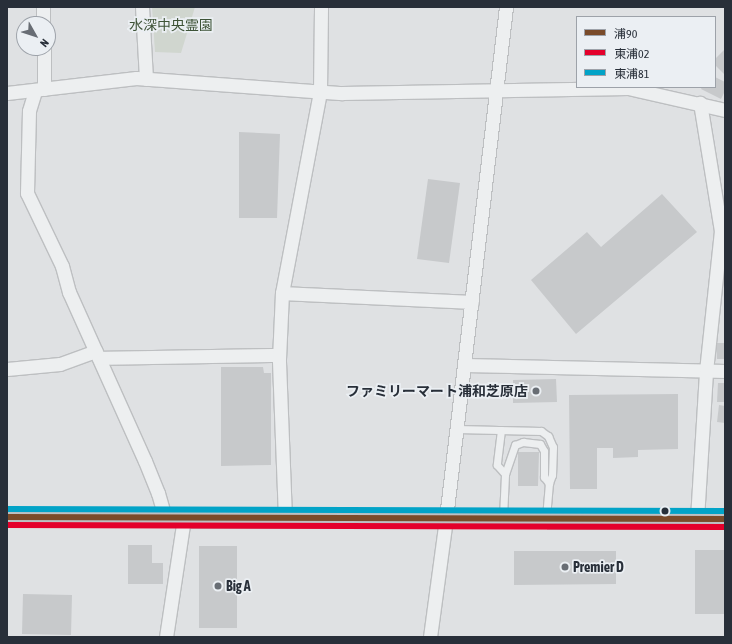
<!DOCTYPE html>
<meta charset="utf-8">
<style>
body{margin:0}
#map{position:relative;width:732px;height:644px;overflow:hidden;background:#dfe1e3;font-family:"Asap Condensed","Noto Sans JP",sans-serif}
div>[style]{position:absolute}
.green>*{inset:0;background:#d0d6cf}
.building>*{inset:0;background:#c7c9cb}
.roads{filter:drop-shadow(1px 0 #bdbfc1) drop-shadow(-1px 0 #bdbfc1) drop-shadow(0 1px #bdbfc1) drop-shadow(0 -1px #bdbfc1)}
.lane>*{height:7px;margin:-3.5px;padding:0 3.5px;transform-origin:3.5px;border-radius:3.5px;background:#edeff0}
.street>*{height:13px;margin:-6.5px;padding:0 6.5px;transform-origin:6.5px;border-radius:6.5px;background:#edeff0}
.secondary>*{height:19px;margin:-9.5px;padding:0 9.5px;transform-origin:9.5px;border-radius:9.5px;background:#bdc0c3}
.bus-1>*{height:6px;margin:-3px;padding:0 3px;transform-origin:3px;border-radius:3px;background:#7a4b2a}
.bus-2>*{height:6px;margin:-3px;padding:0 3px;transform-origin:3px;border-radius:3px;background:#e4002b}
.bus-3>*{height:6px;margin:-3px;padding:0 3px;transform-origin:3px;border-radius:3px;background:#02a3c7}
.dots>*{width:11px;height:11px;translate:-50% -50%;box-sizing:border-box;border:2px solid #ebeff3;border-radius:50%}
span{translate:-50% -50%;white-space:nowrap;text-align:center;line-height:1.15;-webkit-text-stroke:3.5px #ebeff3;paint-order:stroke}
.park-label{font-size:14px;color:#3e5337}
.poi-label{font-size:14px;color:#282f39;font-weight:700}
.right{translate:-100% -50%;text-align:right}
.left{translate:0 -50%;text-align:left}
.frame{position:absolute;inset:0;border:8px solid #282f39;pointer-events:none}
.legend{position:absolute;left:576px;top:16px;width:140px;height:72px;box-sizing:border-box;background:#ebeff3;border:1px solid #9da2a9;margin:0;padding:5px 7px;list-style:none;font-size:12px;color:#282f39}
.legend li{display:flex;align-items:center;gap:8px;height:20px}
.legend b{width:20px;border:1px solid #9da2a9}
.north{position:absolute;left:16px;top:16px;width:40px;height:40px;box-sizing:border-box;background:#ebeff3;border:1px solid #9da2a9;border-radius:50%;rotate:129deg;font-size:11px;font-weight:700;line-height:16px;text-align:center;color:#282f39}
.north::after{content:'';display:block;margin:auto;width:14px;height:18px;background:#686d74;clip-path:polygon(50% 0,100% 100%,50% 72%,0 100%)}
</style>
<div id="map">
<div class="green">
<div style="clip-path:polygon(152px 7px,195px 7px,181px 53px,155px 52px)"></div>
</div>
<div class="building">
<div style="clip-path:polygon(724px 50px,725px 50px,725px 75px,715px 65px,715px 59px)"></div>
<div style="clip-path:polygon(715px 77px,725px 82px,725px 91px,721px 99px,701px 89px,702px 87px,715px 87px)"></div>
<div style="clip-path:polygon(239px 132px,280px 134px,277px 218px,239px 218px)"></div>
<div style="clip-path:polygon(428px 179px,460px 183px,449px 263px,417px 259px)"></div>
<div style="clip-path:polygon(662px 194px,697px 232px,576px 334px,531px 280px,587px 232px,601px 247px)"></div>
<div style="clip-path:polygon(716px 343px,725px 343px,725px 359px,717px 359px)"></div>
<div style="clip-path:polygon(221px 367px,263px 367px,264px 373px,271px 373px,271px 465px,221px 466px)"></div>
<div style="clip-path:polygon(556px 379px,557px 402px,513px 403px,513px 380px)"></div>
<div style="clip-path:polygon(718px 383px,725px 383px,725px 402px,717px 402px)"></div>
<div style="clip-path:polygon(678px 394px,678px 449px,638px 450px,638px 457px,613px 458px,613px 448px,597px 448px,597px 489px,570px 489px,569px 395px)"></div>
<div style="clip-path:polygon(719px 405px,725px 406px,725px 423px,717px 422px)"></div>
<div style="clip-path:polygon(518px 452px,539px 452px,538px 486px,518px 486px)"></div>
<div style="clip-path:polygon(128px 545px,152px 545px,152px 563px,163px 563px,163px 584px,128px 584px)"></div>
<div style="clip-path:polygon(199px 546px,237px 546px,237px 628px,199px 628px)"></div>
<div style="clip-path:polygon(695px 550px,725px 550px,725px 614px,695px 614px)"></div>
<div style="clip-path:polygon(514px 551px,616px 551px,616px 584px,514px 585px)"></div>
<div style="clip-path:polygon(23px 594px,72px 595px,71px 635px,22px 634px)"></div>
</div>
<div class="roads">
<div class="lane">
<div style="left:457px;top:429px;width:84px;rotate:1.4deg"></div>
<div style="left:541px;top:431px;width:9px;rotate:36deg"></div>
<div style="left:548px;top:436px;width:12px;rotate:66deg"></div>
<div style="left:553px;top:447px;width:28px;rotate:92deg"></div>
<div style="left:552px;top:475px;width:9px;rotate:111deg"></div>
<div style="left:549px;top:483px;width:34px;rotate:95deg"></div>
<div style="left:501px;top:430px;width:35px;rotate:97deg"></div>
<div style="left:497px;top:465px;width:12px;rotate:48deg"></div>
<div style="left:503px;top:517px;width:43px;rotate:-87.3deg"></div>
<div style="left:505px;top:474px;width:31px;rotate:-71deg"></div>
<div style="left:515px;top:445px;width:9px;rotate:-21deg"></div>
<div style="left:523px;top:442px;width:17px;rotate:7deg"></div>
<div style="left:540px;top:444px;width:8px;rotate:60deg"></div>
<div style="left:544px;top:451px;width:26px;rotate:90deg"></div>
<div style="left:544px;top:477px;width:8px;rotate:50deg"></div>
</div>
<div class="street">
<div style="left:43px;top:7px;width:17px;rotate:90deg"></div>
<div style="left:142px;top:7px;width:72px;rotate:86.8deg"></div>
<div style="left:44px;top:48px;width:41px;rotate:90deg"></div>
<div style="left:35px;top:91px;width:21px;rotate:107deg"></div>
<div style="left:29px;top:111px;width:82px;rotate:91.4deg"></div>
<div style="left:27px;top:193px;width:81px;rotate:64.4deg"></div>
<div style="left:62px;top:266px;width:27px;rotate:75deg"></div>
<div style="left:69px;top:292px;width:185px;rotate:65.8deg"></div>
<div style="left:145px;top:461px;width:35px;rotate:68deg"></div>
<div style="left:158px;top:493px;width:25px;rotate:74deg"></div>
<div style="left:7px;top:93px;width:130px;rotate:-6.6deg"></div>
<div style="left:136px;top:78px;width:207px;rotate:4.2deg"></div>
<div style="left:342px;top:93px;width:286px;rotate:-1deg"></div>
<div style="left:628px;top:88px;width:99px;rotate:12.8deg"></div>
<div style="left:282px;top:293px;width:190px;rotate:2.7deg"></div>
<div style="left:99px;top:358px;width:180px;rotate:-1deg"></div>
<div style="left:465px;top:365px;width:260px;rotate:1.3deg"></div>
<div style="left:7px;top:369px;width:53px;rotate:-5.4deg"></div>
<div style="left:60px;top:364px;width:38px;rotate:-20deg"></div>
<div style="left:285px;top:518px;width:159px;rotate:-92.2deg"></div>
<div style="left:279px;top:359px;width:66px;rotate:-87.4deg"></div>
<div style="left:282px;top:293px;width:206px;rotate:-79.3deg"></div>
<div style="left:320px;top:91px;width:84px;rotate:-89.3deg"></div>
<div style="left:697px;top:519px;width:148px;rotate:-86.5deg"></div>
<div style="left:706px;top:371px;width:141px;rotate:-83.9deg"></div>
<div style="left:721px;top:231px;width:130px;rotate:-99.3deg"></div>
<div style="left:166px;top:637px;width:120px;rotate:-81.4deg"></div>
<div style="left:430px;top:637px;width:120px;rotate:-82.3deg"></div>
<div style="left:446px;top:518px;width:515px;rotate:-83.3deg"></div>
</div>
<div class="secondary">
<div style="left:7px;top:517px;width:718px;rotate:0.16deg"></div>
</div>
</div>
<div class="bus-1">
<div style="left:7px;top:517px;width:718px;rotate:0.16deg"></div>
</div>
<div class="bus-2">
<div style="left:7px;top:525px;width:718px;rotate:0.16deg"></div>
</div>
<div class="bus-3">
<div style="left:7px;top:509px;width:718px;rotate:0.16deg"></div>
</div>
<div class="dots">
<div style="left:536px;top:391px;background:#686d74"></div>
<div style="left:665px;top:511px;background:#282f39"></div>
<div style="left:565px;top:567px;background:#686d74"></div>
<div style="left:218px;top:586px;background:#686d74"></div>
</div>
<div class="park-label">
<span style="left:171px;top:25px">水深中央霊園</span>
</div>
<div class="poi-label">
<span class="right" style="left:528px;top:391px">ファミリーマート浦和芝原店</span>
<span class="left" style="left:573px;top:567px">Premier D</span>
<span class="left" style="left:226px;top:586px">Big A</span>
</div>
<div class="frame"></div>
<ul class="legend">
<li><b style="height:5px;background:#7a4b2a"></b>浦90</li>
<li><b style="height:5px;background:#e4002b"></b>東浦02</li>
<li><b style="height:5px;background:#02a3c7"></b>東浦81</li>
</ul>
<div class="north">N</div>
</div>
